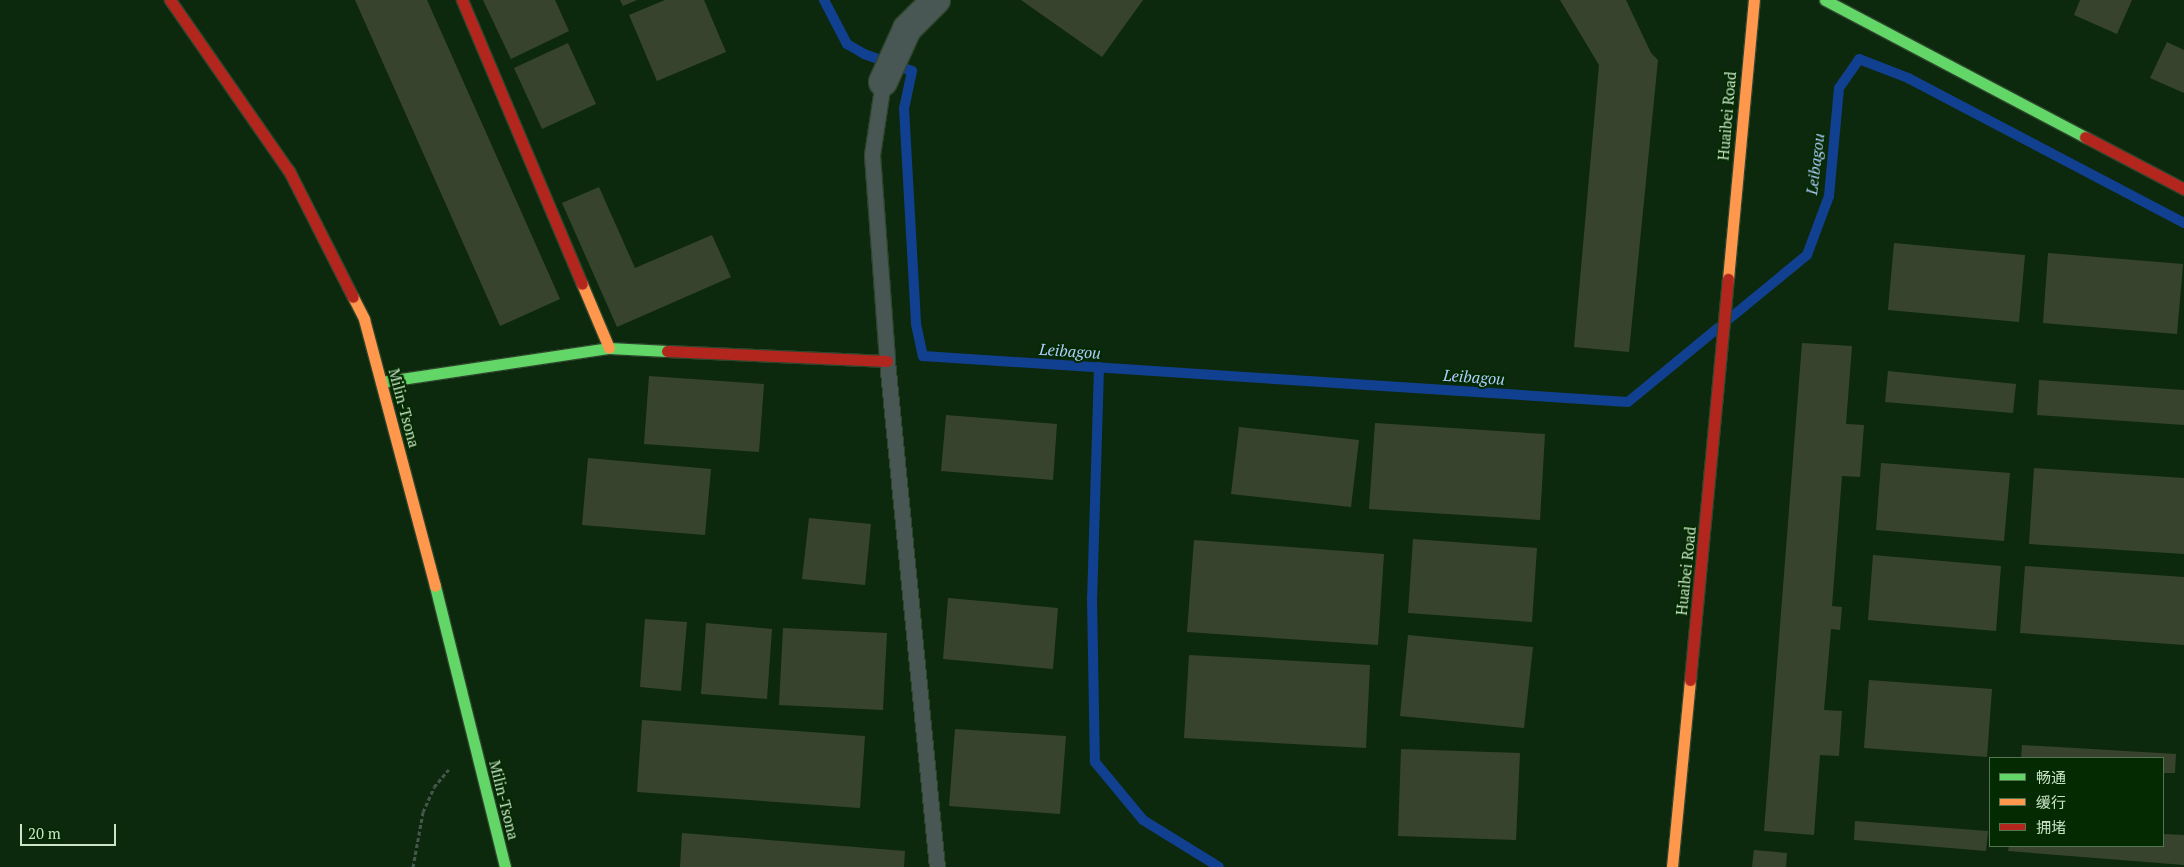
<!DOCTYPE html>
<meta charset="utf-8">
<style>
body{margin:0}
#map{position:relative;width:2184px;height:867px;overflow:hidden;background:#0d290d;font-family:"PT Serif","Noto Sans SC",serif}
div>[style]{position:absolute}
.stream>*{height:10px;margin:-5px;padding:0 5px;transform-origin:5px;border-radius:5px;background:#124091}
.building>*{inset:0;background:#38432e}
.path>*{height:3px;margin-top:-1.5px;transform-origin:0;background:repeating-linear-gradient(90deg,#45564d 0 4px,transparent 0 6.5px)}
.roads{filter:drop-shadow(1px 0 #2e452d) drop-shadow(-1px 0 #2e452d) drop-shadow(0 1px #2e452d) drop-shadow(0 -1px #2e452d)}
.lane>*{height:15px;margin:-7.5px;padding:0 7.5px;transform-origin:7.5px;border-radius:7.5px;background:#485754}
.street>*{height:28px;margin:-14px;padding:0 14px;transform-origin:14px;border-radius:14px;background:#485754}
.fast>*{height:11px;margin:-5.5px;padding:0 5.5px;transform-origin:5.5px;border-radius:5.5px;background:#63d668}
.slow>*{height:11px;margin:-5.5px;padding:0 5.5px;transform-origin:5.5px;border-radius:5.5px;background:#ff974d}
.jam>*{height:11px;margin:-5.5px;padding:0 5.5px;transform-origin:5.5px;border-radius:5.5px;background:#b3261e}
span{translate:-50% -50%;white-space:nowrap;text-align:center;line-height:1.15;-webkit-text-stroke:4.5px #042a02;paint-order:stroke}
.street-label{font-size:15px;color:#cae5c6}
.water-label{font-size:16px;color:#b2cdfe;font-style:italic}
.legend{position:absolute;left:1989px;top:757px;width:175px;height:90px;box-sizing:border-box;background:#042a02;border:1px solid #537550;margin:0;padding:6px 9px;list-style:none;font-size:15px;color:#cae5c6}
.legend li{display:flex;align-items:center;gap:10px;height:25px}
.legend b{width:25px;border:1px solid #537550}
.scale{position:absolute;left:20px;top:824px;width:96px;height:22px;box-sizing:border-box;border:2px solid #cae5c6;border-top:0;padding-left:6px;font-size:15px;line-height:18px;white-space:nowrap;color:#cae5c6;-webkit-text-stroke:4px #042a02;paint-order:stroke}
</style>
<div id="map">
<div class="stream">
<div style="left:824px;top:0;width:50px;rotate:62.4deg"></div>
<div style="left:847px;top:44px;width:20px;rotate:30deg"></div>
<div style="left:864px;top:54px;width:51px;rotate:19.5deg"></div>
<div style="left:912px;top:71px;width:38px;rotate:102deg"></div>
<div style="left:904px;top:108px;width:216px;rotate:86.8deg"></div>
<div style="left:916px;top:324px;width:33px;rotate:78deg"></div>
<div style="left:923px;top:356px;width:706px;rotate:3.73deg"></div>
<div style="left:1628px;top:402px;width:117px;rotate:-39.4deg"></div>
<div style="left:1729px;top:319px;width:101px;rotate:-39.4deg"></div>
<div style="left:1807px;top:255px;width:63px;rotate:-69.6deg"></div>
<div style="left:1829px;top:196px;width:108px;rotate:-84.7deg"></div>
<div style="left:1839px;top:88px;width:35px;rotate:-55deg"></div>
<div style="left:1859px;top:59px;width:53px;rotate:21.2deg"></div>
<div style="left:1908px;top:78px;width:312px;rotate:27.7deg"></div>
<div style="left:1099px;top:367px;width:230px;rotate:91.7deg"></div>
<div style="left:1092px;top:597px;width:165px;rotate:89deg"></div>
<div style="left:1095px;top:762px;width:75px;rotate:50.4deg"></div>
<div style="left:1143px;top:820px;width:89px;rotate:31.7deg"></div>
</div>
<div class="building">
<div style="clip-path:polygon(355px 0,427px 0,560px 299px,500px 326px)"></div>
<div style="clip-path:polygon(483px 0,555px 0,569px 31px,511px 59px)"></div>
<div style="clip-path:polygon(620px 0,637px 0,623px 6px)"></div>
<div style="clip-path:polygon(665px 0,704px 0,726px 52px,657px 81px,629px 15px)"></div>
<div style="clip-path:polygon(1021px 0,1143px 0,1102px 57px)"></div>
<div style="clip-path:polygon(1560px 0,1626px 0,1651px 53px,1658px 60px,1629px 352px,1574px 347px,1599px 65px)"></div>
<div style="clip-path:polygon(2080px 0,2132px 0,2117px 34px,2074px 15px)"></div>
<div style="clip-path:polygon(2167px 42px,2184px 50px,2184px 93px,2150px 78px)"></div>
<div style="clip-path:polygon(568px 43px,596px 104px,542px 129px,514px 68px)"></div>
<div style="clip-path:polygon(599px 187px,635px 268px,712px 235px,731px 277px,617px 327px,562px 203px)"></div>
<div style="clip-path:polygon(1894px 243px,2025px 255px,2019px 322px,1888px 310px)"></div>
<div style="clip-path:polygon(2048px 253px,2183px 264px,2177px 334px,2043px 323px)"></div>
<div style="clip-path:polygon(1802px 343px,1852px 346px,1846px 424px,1864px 425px,1860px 477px,1842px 476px,1832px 606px,1842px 607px,1840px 630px,1831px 629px,1824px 710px,1842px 711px,1839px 756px,1820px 755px,1814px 835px,1764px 831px)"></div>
<div style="clip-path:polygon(1888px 371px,2016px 384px,2013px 413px,1885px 402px)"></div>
<div style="clip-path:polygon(649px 376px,764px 384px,759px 452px,644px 444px)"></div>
<div style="clip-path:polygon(2039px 380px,2184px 390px,2184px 425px,2037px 415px)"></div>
<div style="clip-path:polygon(946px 415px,1057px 424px,1053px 480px,941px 471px)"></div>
<div style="clip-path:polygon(1375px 423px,1545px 434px,1540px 520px,1369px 509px)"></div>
<div style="clip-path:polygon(1239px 427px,1359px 440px,1351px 507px,1231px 494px)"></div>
<div style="clip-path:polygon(588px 458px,711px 469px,705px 535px,582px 525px)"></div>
<div style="clip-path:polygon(1881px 463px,2010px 473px,2004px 541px,1876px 530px)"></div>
<div style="clip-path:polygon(2034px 468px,2184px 478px,2184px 554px,2029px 544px)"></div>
<div style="clip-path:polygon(809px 518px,871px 524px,865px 585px,802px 579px)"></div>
<div style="clip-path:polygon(1413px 539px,1537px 548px,1532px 622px,1408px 613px)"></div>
<div style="clip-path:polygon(1194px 540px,1384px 554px,1378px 645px,1187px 632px)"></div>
<div style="clip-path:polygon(1873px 555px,2001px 566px,1996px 631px,1868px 620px)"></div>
<div style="clip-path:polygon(2025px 566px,2184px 577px,2184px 645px,2020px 633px)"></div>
<div style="clip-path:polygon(948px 598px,1058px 608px,1053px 669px,943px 659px)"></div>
<div style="clip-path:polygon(645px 619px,687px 622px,681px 691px,640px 687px)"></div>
<div style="clip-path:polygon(706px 623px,772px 629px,767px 699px,701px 694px)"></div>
<div style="clip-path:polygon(783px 628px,887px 633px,883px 710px,779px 705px)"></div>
<div style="clip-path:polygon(1408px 635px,1533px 647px,1524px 728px,1400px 716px)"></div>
<div style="clip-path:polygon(1189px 655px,1370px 665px,1366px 748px,1184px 738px)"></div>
<div style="clip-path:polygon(1869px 680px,1992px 689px,1987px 757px,1864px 748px)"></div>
<div style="clip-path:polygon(642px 720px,865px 736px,860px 808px,637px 792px)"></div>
<div style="clip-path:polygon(955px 729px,1066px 736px,1060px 814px,949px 806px)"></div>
<div style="clip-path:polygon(2022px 745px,2176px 754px,2175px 773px,2163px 773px,2163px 758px,2021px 758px)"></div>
<div style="clip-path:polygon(1401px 749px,1520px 753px,1516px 840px,1398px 836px)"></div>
<div style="clip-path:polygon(1855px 821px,1988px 831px,1986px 851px,1854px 840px)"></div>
<div style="clip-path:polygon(682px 833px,905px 851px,904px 867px,680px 867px)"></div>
<div style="clip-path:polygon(2163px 834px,2184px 835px,2184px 865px,2008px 851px,2009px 846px,2163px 846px)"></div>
<div style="clip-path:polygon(1754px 850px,1787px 853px,1786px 867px,1752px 867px)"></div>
</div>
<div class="path">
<div style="left:413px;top:867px;width:56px;rotate:-79.7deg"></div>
<div style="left:423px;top:812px;width:27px;rotate:-66deg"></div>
<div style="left:434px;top:787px;width:23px;rotate:-50deg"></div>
</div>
<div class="roads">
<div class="lane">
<div style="left:883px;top:82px;width:74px;rotate:98.6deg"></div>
<div style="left:872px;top:155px;width:207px;rotate:85.8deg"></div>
<div style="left:887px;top:361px;width:508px;rotate:84.36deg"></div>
</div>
<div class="street">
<div style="left:883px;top:82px;width:58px;rotate:-65.6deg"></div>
<div style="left:907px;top:29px;width:41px;rotate:-45deg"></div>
</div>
<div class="fast">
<div style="left:1825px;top:0;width:294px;rotate:27.8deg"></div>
<div style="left:381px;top:382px;width:231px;rotate:-8.5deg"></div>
<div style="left:609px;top:348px;width:58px;rotate:3deg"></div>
<div style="left:435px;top:586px;width:290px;rotate:76deg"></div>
</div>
<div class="slow">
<div style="left:1728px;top:279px;width:280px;rotate:-84.7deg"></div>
<div style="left:582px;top:284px;width:69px;rotate:67.1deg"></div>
<div style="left:353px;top:297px;width:25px;rotate:63deg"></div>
<div style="left:364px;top:319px;width:276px;rotate:75.1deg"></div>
<div style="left:1672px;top:867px;width:188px;rotate:-84.5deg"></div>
</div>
<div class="jam">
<div style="left:170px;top:0;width:208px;rotate:55.2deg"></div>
<div style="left:289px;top:171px;width:141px;rotate:63.1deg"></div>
<div style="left:462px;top:0;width:308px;rotate:67.1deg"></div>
<div style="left:2085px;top:137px;width:112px;rotate:27.7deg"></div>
<div style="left:667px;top:351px;width:220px;rotate:2.6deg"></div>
<div style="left:1690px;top:680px;width:403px;rotate:-84.6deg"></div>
</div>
</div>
<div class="street-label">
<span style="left:1727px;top:116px;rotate:-85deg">Huaibei Road</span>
<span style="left:404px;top:408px;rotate:75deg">Milin-Tsona</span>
<span style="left:1686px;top:571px;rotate:-84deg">Huaibei Road</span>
<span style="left:504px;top:800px;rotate:76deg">Milin-Tsona</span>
</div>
<div class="water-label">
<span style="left:1815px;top:164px;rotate:-83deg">Leibagou</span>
<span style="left:1070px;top:351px;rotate:4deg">Leibagou</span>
<span style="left:1474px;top:377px;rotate:4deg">Leibagou</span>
</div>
<ul class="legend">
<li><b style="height:6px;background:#63d668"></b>畅通</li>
<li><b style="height:6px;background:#ff974d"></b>缓行</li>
<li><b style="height:6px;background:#b3261e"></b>拥堵</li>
</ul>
<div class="scale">20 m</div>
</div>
